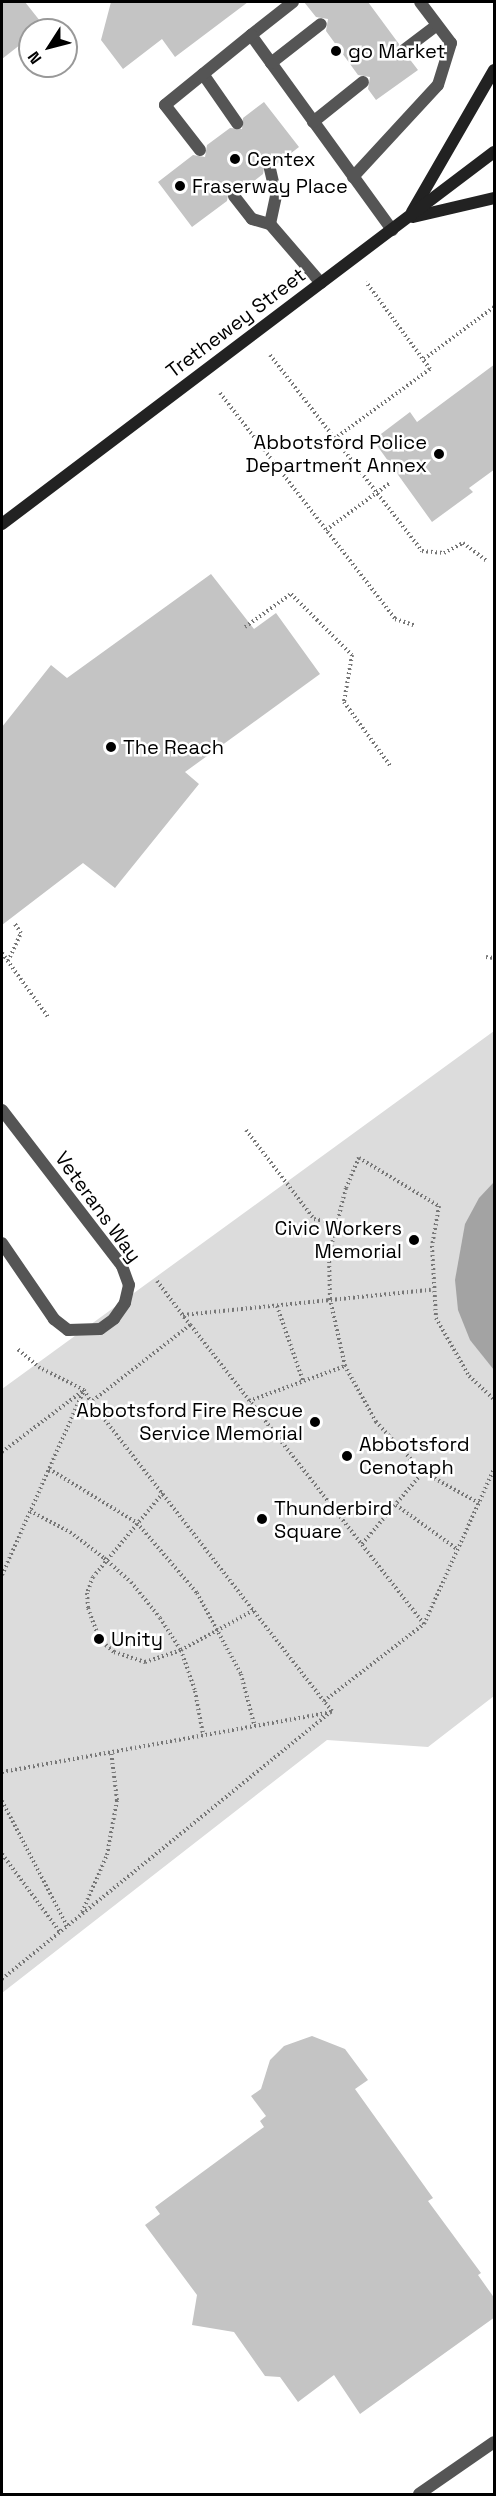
<!DOCTYPE html>
<style>
body{margin:0}
#map{position:relative;width:496px;height:2496px;overflow:hidden;background:#fff;font-family:"Space Grotesk",sans-serif}
div>[style]{position:absolute}
.green>*{inset:0;background:#dcdcdc}
.water>*{inset:0;background:#a3a3a3}
.building>*{inset:0;background:#c4c4c4}
.path>*{height:4px;margin-top:-2px;transform-origin:0;background:repeating-linear-gradient(90deg,#777 0 1.5px,transparent 0 4.5px)}
.service>*{height:12px;margin:-6px;padding:0 6px;transform-origin:6px;border-radius:6px;background:#555}
.minor>*{height:12px;margin:-6px;padding:0 6px;transform-origin:6px;border-radius:6px;background:#555}
.secondary>*{height:12px;margin:-6px;padding:0 6px;transform-origin:6px;border-radius:6px;background:#222}
.dots>*{width:16px;height:16px;translate:-50% -50%;box-sizing:border-box;border:3px solid #fff;border-radius:50%}
span{translate:-50% -50%;white-space:nowrap;text-align:center;line-height:1.15;-webkit-text-stroke:5px #fff;paint-order:stroke}
.poi-label{font-size:20px;color:#000}
.left{translate:0 -50%;text-align:left}
.right{translate:-100% -50%;text-align:right}
.street-label{font-size:20px;color:#000}
.frame{position:absolute;inset:0;border:3px solid #000;pointer-events:none}
.north{position:absolute;left:18px;top:18px;width:60px;height:60px;box-sizing:border-box;background:#fff;border:2px solid #999;border-radius:50%;rotate:234deg;font-size:16px;font-weight:700;line-height:24px;text-align:center;color:#000}
.north::after{content:'';display:block;margin:auto;width:21px;height:27px;background:#000;clip-path:polygon(50% 0,100% 100%,50% 72%,0 100%)}
</style>
<div id="map">
<div class="green">
<div style="clip-path:polygon(494px 1031px,494px 1696px,428px 1747px,327px 1740px,2px 1993px,2px 1389px)"></div>
</div>
<div class="water">
<div style="clip-path:polygon(494px 1182px,494px 1370px,470px 1340px,458px 1310px,455px 1280px,465px 1224px,479px 1198px)"></div>
</div>
<div class="building">
<div style="clip-path:polygon(2px 2px,25px 2px,44px 26px,30px 30px,30px 37px,2px 59px)"></div>
<div style="clip-path:polygon(111px 2px,248px 2px,175px 57px,162px 39px,123px 69px,101px 40px)"></div>
<div style="clip-path:polygon(304px 2px,368px 2px,399px 44px,397px 54px,408px 57px,418px 70px,376px 100px,368px 89px,370px 77px,358px 75px,326px 31px,328px 19px,316px 17px)"></div>
<div style="clip-path:polygon(264px 102px,299px 147px,277px 164px,265px 163px,263px 174px,241px 191px,229px 189px,227px 201px,192px 227px,158px 182px,193px 155px,205px 157px,207px 145px,230px 128px,242px 129px,243px 118px)"></div>
<div style="clip-path:polygon(495px 364px,495px 469px,469px 488px,473px 492px,432px 522px,373px 440px,410px 412px,417px 422px)"></div>
<div style="clip-path:polygon(211px 574px,254px 629px,276px 613px,320px 674px,185px 772px,199px 784px,115px 888px,83px 863px,2px 925px,2px 727px,51px 665px,67px 678px)"></div>
<div style="clip-path:polygon(312px 2036px,345px 2049px,368px 2080px,355px 2089px,433px 2198px,428px 2201px,481px 2273px,478px 2275px,495px 2299px,495px 2317px,360px 2414px,334px 2375px,298px 2402px,280px 2377px,265px 2376px,234px 2332px,192px 2325px,197px 2295px,145px 2225px,160px 2214px,155px 2207px,264px 2127px,260px 2121px,266px 2116px,251px 2096px,261px 2089px,270px 2060px,284px 2046px)"></div>
</div>
<div class="path">
<div style="left:270px;top:355px;width:248px;rotate:52.2deg"></div>
<div style="left:422px;top:551px;width:22px;rotate:5deg"></div>
<div style="left:444px;top:553px;width:21px;rotate:-28deg"></div>
<div style="left:463px;top:543px;width:31px;rotate:37deg"></div>
<div style="left:424px;top:359px;width:87px;rotate:-36.6deg"></div>
<div style="left:220px;top:393px;width:286px;rotate:52.2deg"></div>
<div style="left:395px;top:619px;width:20px;rotate:18deg"></div>
<div style="left:334px;top:439px;width:119px;rotate:-36.1deg"></div>
<div style="left:430px;top:369px;width:108px;rotate:-126.3deg"></div>
<div style="left:326px;top:530px;width:79px;rotate:-36.3deg"></div>
<div style="left:245px;top:627px;width:57px;rotate:-35.7deg"></div>
<div style="left:291px;top:594px;width:86px;rotate:45deg"></div>
<div style="left:352px;top:655px;width:48px;rotate:99.7deg"></div>
<div style="left:344px;top:702px;width:80px;rotate:54.1deg"></div>
<div style="left:2px;top:953px;width:79px;rotate:54.3deg"></div>
<div style="left:486px;top:957px;width:8px;rotate:7deg"></div>
<div style="left:8px;top:961px;width:31px;rotate:-65deg"></div>
<div style="left:21px;top:933px;width:11px;rotate:-124deg"></div>
<div style="left:246px;top:1130px;width:112px;rotate:52.6deg"></div>
<div style="left:314px;top:1219px;width:22px;rotate:10deg"></div>
<div style="left:157px;top:1281px;width:55px;rotate:53.1deg"></div>
<div style="left:277px;top:1306px;width:79px;rotate:70.9deg"></div>
<div style="left:183px;top:1315px;width:249px;rotate:-5.8deg"></div>
<div style="left:249px;top:1401px;width:102px;rotate:-20deg"></div>
<div style="left:2px;top:1452px;width:103px;rotate:-37.1deg"></div>
<div style="left:84px;top:1390px;width:14px;rotate:60deg"></div>
<div style="left:49px;top:1469px;width:103px;rotate:31.5deg"></div>
<div style="left:137px;top:1523px;width:92px;rotate:49.4deg"></div>
<div style="left:197px;top:1593px;width:92px;rotate:61.5deg"></div>
<div style="left:241px;top:1674px;width:52px;rotate:75.4deg"></div>
<div style="left:163px;top:1493px;width:109px;rotate:129.8deg"></div>
<div style="left:93px;top:1577px;width:17px;rotate:111deg"></div>
<div style="left:87px;top:1593px;width:15px;rotate:86deg"></div>
<div style="left:88px;top:1608px;width:33px;rotate:70deg"></div>
<div style="left:99px;top:1639px;width:20px;rotate:41deg"></div>
<div style="left:114px;top:1652px;width:33px;rotate:18deg"></div>
<div style="left:145px;top:1662px;width:38px;rotate:-18deg"></div>
<div style="left:181px;top:1650px;width:83px;rotate:-28.7deg"></div>
<div style="left:479px;top:1503px;width:64px;rotate:-151deg"></div>
<div style="left:423px;top:1472px;width:69px;rotate:-133.2deg"></div>
<div style="left:376px;top:1422px;width:64px;rotate:-119deg"></div>
<div style="left:345px;top:1366px;width:69px;rotate:-102.6deg"></div>
<div style="left:330px;top:1299px;width:44px;rotate:-91.3deg"></div>
<div style="left:329px;top:1255px;width:69px;rotate:-75.8deg"></div>
<div style="left:346px;top:1188px;width:33px;rotate:-67deg"></div>
<div style="left:359px;top:1158px;width:93px;rotate:31deg"></div>
<div style="left:439px;top:1206px;width:41px;rotate:99.9deg"></div>
<div style="left:432px;top:1246px;width:72px;rotate:86.8deg"></div>
<div style="left:436px;top:1318px;width:67px;rotate:60.4deg"></div>
<div style="left:469px;top:1376px;width:34px;rotate:43deg"></div>
<div style="left:396px;top:1505px;width:75px;rotate:35.8deg"></div>
<div style="left:30px;top:1511px;width:45px;rotate:27.7deg"></div>
<div style="left:70px;top:1532px;width:43px;rotate:37.4deg"></div>
<div style="left:104px;top:1558px;width:36px;rotate:42deg"></div>
<div style="left:131px;top:1582px;width:46px;rotate:51.1deg"></div>
<div style="left:160px;top:1618px;width:38px;rotate:57deg"></div>
<div style="left:181px;top:1650px;width:43px;rotate:71.1deg"></div>
<div style="left:195px;top:1691px;width:44px;rotate:79.5deg"></div>
<div style="left:362px;top:1544px;width:94px;rotate:-49.7deg"></div>
<div style="left:2px;top:1575px;width:202px;rotate:-66.1deg"></div>
<div style="left:84px;top:1390px;width:49px;rotate:-153.4deg"></div>
<div style="left:40px;top:1368px;width:31px;rotate:-140deg"></div>
<div style="left:424px;top:1624px;width:380px;rotate:-128deg"></div>
<div style="left:190px;top:1325px;width:125px;rotate:142.1deg"></div>
<div style="left:91px;top:1402px;width:379px;rotate:52.1deg"></div>
<div style="left:324px;top:1701px;width:126px;rotate:-37.6deg"></div>
<div style="left:424px;top:1624px;width:170px;rotate:-65.7deg"></div>
<div style="left:2px;top:1772px;width:334px;rotate:-10.3deg"></div>
<div style="left:2px;top:1801px;width:141px;rotate:62.5deg"></div>
<div style="left:2px;top:1854px;width:97px;rotate:53.4deg"></div>
<div style="left:82px;top:1912px;width:62px;rotate:-66.3deg"></div>
<div style="left:107px;top:1855px;width:56px;rotate:-79.7deg"></div>
<div style="left:117px;top:1800px;width:49px;rotate:-97deg"></div>
<div style="left:2px;top:1979px;width:425px;rotate:-39.1deg"></div>
<div style="left:332px;top:1711px;width:13px;rotate:-129deg"></div>
</div>
<div class="service">
<div style="left:293px;top:2px;width:53px;rotate:141.8deg"></div>
<div style="left:251px;top:35px;width:241px;rotate:54.1deg"></div>
<div style="left:404px;top:50px;width:41px;rotate:-37.1deg"></div>
<div style="left:271px;top:63px;width:63px;rotate:-38deg"></div>
<div style="left:203px;top:74px;width:60px;rotate:55.2deg"></div>
<div style="left:313px;top:122px;width:64px;rotate:-38.7deg"></div>
<div style="left:200px;top:150px;width:57px;rotate:-127.9deg"></div>
<div style="left:165px;top:105px;width:111px;rotate:-39.1deg"></div>
<div style="left:353px;top:177px;width:125px;rotate:-47.3deg"></div>
<div style="left:438px;top:85px;width:44px;rotate:-72.8deg"></div>
<div style="left:451px;top:43px;width:51px;rotate:-127.1deg"></div>
<div style="left:234px;top:196px;width:29px;rotate:52deg"></div>
<div style="left:252px;top:219px;width:19px;rotate:16deg"></div>
<div style="left:270px;top:224px;width:78px;rotate:49.2deg"></div>
<div style="left:270px;top:224px;width:30px;rotate:-78deg"></div>
<div style="left:276px;top:195px;width:27px;rotate:-103deg"></div>
</div>
<div class="minor">
<div style="left:2px;top:1110px;width:197px;rotate:52.4deg"></div>
<div style="left:122px;top:1266px;width:20px;rotate:70deg"></div>
<div style="left:129px;top:1285px;width:18px;rotate:103deg"></div>
<div style="left:125px;top:1303px;width:19px;rotate:125deg"></div>
<div style="left:114px;top:1319px;width:17px;rotate:144deg"></div>
<div style="left:100px;top:1329px;width:32px;rotate:178deg"></div>
<div style="left:68px;top:1330px;width:18px;rotate:-142deg"></div>
<div style="left:54px;top:1319px;width:92px;rotate:-124.4deg"></div>
<div style="left:419px;top:2494px;width:91px;rotate:-34.7deg"></div>
</div>
<div class="secondary">
<div style="left:412px;top:212px;width:164px;rotate:-60deg"></div>
<div style="left:413px;top:217px;width:83px;rotate:-13.2deg"></div>
<div style="left:2px;top:524px;width:617px;rotate:-37.09deg"></div>
</div>
<div class="dots">
<div style="left:336px;top:51px;background:#000"></div>
<div style="left:235px;top:159px;background:#000"></div>
<div style="left:180px;top:186px;background:#000"></div>
<div style="left:439px;top:454px;background:#000"></div>
<div style="left:111px;top:747px;background:#000"></div>
<div style="left:414px;top:1240px;background:#000"></div>
<div style="left:315px;top:1422px;background:#000"></div>
<div style="left:347px;top:1456px;background:#000"></div>
<div style="left:262px;top:1519px;background:#000"></div>
<div style="left:99px;top:1639px;background:#000"></div>
</div>
<div class="poi-label">
<span class="left" style="left:348px;top:51px">go Market</span>
<span class="left" style="left:247px;top:159px">Centex</span>
<span class="left" style="left:192px;top:186px">Fraserway Place</span>
<span class="right" style="left:427px;top:454px">Abbotsford Police<br>Department Annex</span>
<span class="left" style="left:123px;top:747px">The Reach</span>
<span class="right" style="left:402px;top:1240px">Civic Workers<br>Memorial</span>
<span class="right" style="left:303px;top:1422px">Abbotsford Fire Rescue<br>Service Memorial</span>
<span class="left" style="left:359px;top:1456px">Abbotsford<br>Cenotaph</span>
<span class="left" style="left:274px;top:1520px">Thunderbird<br>Square</span>
<span class="left" style="left:111px;top:1639px">Unity</span>
</div>
<div class="street-label">
<span style="left:236px;top:323px;rotate:-37deg">Trethewey Street</span>
<span style="left:98px;top:1207px;rotate:54deg">Veterans Way</span>
</div>
<div class="frame"></div>
<div class="north">N</div>
</div>
